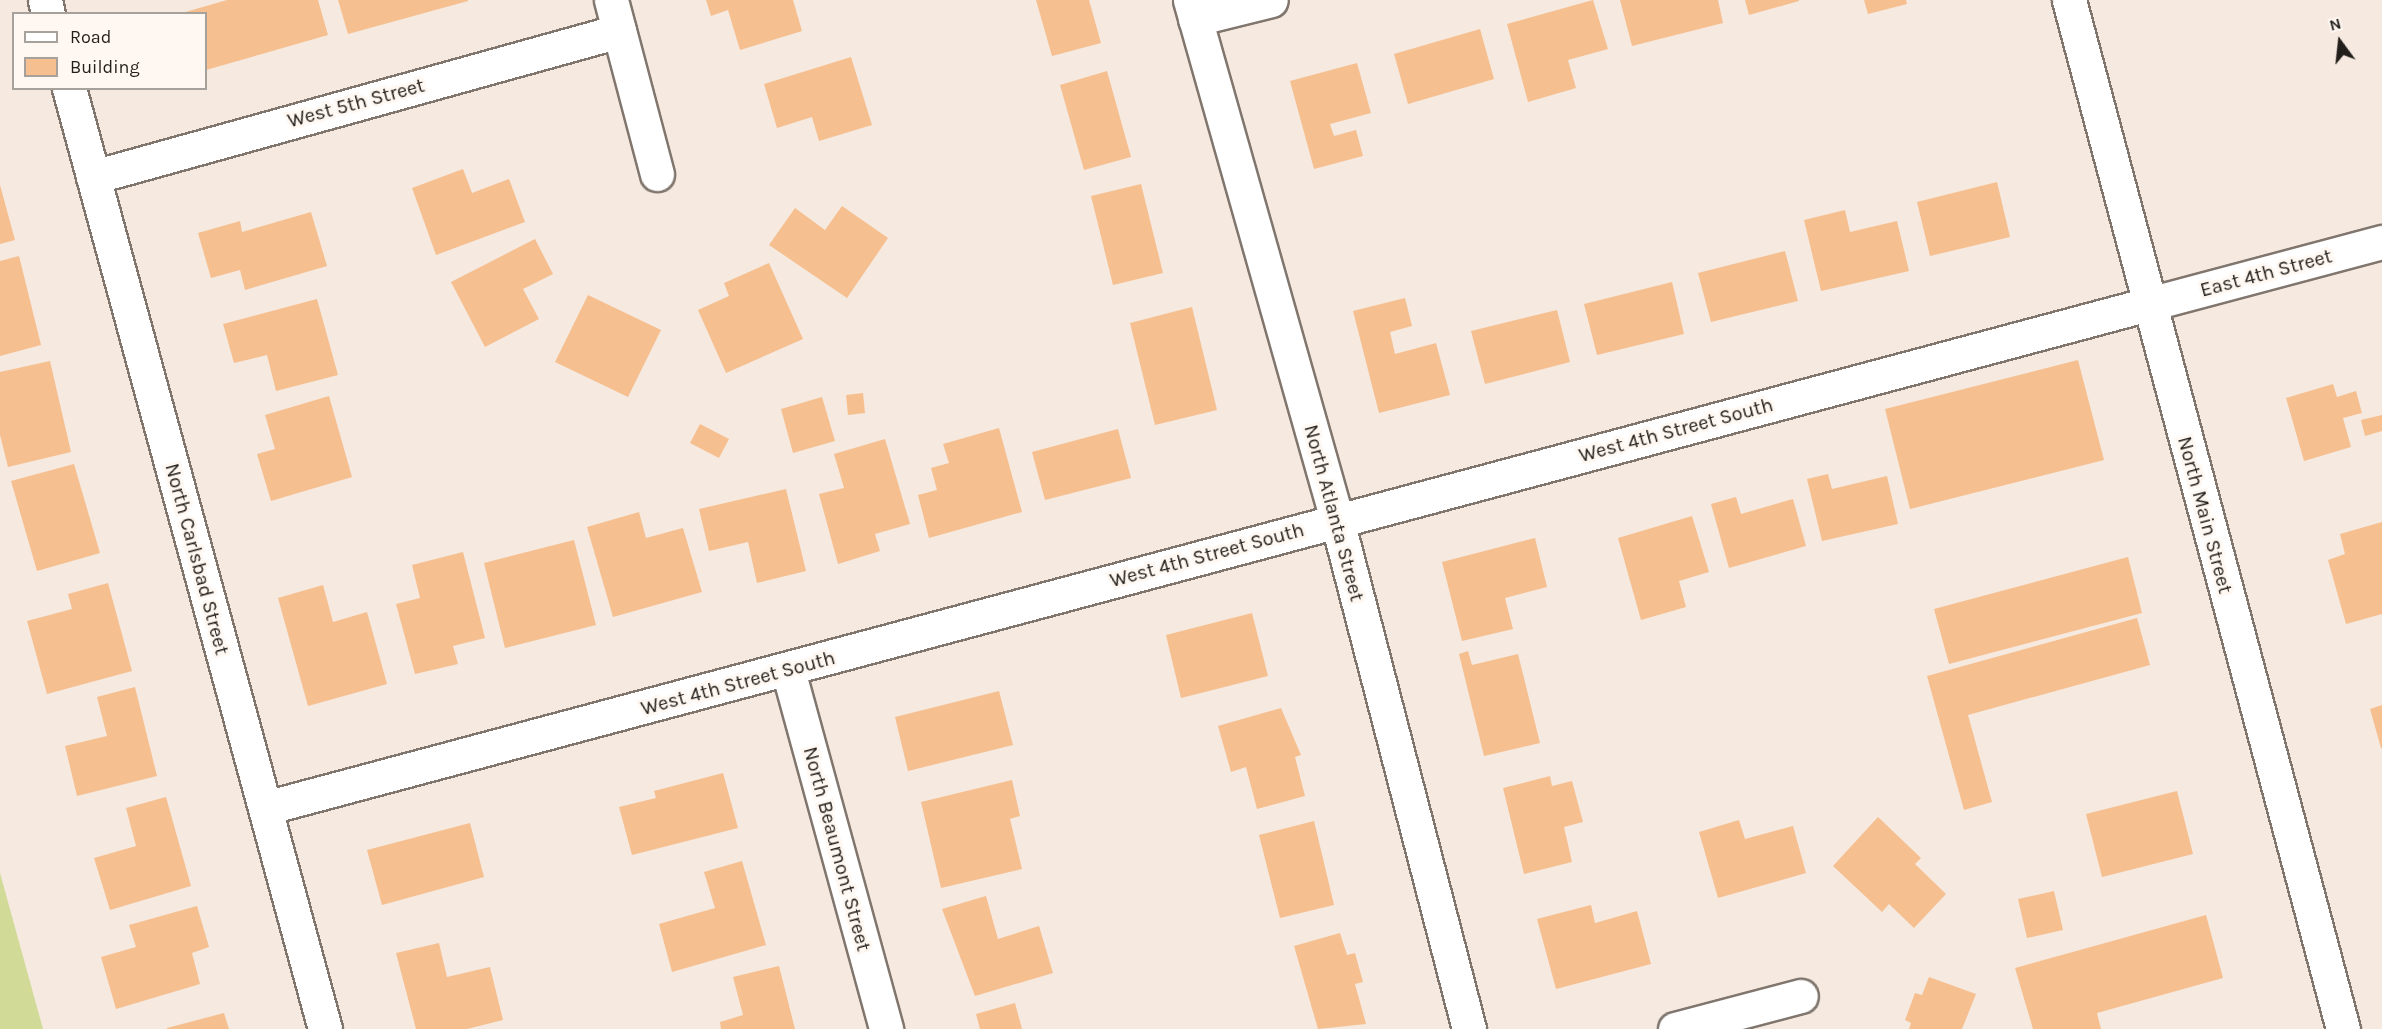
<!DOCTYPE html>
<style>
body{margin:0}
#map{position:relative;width:2382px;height:1029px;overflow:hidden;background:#f5e9e0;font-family:Karla,sans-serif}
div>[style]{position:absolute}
.green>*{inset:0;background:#d1db97}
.building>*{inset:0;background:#f6bf8f}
.roads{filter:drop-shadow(2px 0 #80766e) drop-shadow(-2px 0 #80766e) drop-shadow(0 2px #80766e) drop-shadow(0 -2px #80766e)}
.minor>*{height:33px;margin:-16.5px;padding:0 16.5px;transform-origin:16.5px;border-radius:16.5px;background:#fff}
.tertiary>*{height:33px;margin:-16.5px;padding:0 16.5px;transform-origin:16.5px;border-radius:16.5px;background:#fff}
.secondary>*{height:33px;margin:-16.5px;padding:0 16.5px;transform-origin:16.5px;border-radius:16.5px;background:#fff}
span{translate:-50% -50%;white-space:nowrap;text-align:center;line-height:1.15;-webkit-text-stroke:6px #fff8f2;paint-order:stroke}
.street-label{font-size:20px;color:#221e1a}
.legend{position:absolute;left:12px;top:12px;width:195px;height:78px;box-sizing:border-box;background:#fff8f2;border:2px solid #a7a19c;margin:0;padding:8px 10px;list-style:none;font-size:18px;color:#221e1a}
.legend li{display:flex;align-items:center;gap:12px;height:30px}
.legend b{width:30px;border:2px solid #a7a19c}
.north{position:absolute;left:2310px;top:12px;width:60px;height:60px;-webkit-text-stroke:4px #fff8f2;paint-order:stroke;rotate:345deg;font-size:16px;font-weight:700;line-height:24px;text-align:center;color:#221e1a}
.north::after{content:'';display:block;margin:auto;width:21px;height:27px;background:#221e1a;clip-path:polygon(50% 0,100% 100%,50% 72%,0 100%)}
</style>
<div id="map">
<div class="green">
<div style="clip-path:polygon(0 873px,43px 1029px,0 1029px)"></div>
</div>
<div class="building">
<div style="clip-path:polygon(227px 0,318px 0,328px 35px,206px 70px,206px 14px,182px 13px)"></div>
<div style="clip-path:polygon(338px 0,468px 0,468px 1px,348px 34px)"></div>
<div style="clip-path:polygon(706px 0,793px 0,802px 31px,740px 50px,728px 10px,711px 16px)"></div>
<div style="clip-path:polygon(1036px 0,1089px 0,1101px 43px,1052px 56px)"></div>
<div style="clip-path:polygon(1593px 0,1608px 49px,1568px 60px,1576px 88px,1528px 102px,1507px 24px)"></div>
<div style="clip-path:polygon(1620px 0,1718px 0,1723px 23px,1632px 46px)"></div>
<div style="clip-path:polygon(1745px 0,1799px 0,1799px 1px,1749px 15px)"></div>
<div style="clip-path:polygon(1864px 0,1906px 0,1907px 4px,1868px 14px)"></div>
<div style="clip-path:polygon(1480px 29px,1494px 79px,1408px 104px,1394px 54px)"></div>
<div style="clip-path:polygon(851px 57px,872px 125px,819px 141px,812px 117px,777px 128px,764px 84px)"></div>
<div style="clip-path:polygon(1357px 63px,1371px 113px,1330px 124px,1334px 136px,1356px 130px,1363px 156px,1314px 169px,1290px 81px)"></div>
<div style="clip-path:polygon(1107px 71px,1131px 157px,1084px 170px,1060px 85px)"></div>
<div style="clip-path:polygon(463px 169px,472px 193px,509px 179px,525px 222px,436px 255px,412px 188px)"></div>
<div style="clip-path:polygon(1997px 182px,2010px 237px,1930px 256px,1917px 202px)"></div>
<div style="clip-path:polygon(1141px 184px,1163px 273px,1113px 285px,1091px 196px)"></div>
<div style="clip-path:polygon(0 185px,15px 240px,0 244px)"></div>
<div style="clip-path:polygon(842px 206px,888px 238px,847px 298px,769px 245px,795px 208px,825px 230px)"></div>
<div style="clip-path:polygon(1845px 210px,1850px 232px,1897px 221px,1909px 271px,1821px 291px,1804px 220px)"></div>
<div style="clip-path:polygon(311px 212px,327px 266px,245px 290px,240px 270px,211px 278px,198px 233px,240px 221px,242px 232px)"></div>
<div style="clip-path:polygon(535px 239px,553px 274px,523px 289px,539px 319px,485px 347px,451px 282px)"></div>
<div style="clip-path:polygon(1785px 251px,1798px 301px,1711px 322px,1698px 273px)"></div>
<div style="clip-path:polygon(19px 256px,41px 345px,0 356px,0 261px)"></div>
<div style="clip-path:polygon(769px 263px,803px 339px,726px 373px,698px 310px,729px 296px,724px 283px)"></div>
<div style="clip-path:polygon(1672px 282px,1684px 334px,1597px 355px,1584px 304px)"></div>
<div style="clip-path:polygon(588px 295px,661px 330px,628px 397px,555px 362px)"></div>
<div style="clip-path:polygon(1405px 298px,1412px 326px,1390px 332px,1395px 354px,1436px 343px,1450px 395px,1379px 413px,1353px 311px)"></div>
<div style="clip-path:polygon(317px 299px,338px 375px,276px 391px,267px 355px,234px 363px,223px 324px)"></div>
<div style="clip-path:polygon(1192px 307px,1217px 410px,1155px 425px,1130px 323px)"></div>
<div style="clip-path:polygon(1557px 310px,1570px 362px,1485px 384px,1471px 331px)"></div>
<div style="clip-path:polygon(2078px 360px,2104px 460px,1910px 509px,1885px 409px)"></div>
<div style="clip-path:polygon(50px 361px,71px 452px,8px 467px,0 435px,0 372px)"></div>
<div style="clip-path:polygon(2333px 384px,2337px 397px,2356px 391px,2362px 413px,2343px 418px,2351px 447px,2304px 461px,2286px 398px)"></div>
<div style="clip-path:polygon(863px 393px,865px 413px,848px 415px,846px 395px)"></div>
<div style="clip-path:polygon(329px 396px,352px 477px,271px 501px,257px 454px,275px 449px,265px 415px)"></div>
<div style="clip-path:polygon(822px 397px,835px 441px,793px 453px,781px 409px)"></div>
<div style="clip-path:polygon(2382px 415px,2382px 431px,2365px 436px,2361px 420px)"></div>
<div style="clip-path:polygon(700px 424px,729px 439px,719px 458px,690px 443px)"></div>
<div style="clip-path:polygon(999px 428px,1022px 512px,929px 538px,918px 495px,937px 490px,931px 468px,949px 463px,943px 444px)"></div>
<div style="clip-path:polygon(1118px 429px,1131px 478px,1045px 500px,1032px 452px)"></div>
<div style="clip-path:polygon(885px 439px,910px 524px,875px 534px,880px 551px,838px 564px,819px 494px,844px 488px,834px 454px)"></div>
<div style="clip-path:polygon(74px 464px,100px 553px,37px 571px,11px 481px)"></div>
<div style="clip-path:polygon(1828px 474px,1832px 489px,1887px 476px,1898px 524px,1822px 541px,1807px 479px)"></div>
<div style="clip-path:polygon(786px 489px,806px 571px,757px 583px,748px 542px,709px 551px,699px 509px)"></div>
<div style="clip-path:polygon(1736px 497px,1741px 514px,1793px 499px,1806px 546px,1729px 568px,1711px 504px)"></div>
<div style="clip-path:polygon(639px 512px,646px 538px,683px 528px,702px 592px,613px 617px,587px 527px)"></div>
<div style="clip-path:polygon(1692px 516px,1709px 572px,1679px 581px,1686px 607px,1641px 620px,1618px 538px)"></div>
<div style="clip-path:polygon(2382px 522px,2382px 614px,2346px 624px,2328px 560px,2345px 554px,2340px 534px)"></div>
<div style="clip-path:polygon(1535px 538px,1547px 587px,1505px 598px,1513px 629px,1462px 641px,1442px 562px)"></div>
<div style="clip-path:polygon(574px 540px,596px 625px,505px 648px,484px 563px)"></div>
<div style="clip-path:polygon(463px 552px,485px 638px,453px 646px,458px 664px,415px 674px,396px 604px,420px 598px,412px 565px)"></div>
<div style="clip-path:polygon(2128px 557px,2142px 613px,1949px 664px,1934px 609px)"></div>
<div style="clip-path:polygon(108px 583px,132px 671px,47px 694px,27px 621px,72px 609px,68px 594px)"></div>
<div style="clip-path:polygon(323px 585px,333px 622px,367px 612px,387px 684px,308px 706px,278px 598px)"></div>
<div style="clip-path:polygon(1252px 613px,1268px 676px,1181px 698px,1166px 635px)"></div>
<div style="clip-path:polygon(2137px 618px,2150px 665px,1968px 715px,1992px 802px,1964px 810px,1927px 676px)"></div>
<div style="clip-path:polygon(1468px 651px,1472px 665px,1518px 654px,1540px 743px,1484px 756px,1459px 654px)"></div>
<div style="clip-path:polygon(135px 687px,157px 776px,77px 796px,65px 746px,107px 736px,97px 697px)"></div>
<div style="clip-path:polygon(999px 691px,1013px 745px,908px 771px,895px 717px)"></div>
<div style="clip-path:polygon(2382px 705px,2382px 748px,2381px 748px,2370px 709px)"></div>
<div style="clip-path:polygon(1281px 708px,1301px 755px,1295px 757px,1305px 796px,1257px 809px,1246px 767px,1231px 772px,1218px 726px)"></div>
<div style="clip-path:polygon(723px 773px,738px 828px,632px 855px,619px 807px,656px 798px,654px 791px)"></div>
<div style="clip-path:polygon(1550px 776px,1552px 786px,1572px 781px,1583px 822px,1564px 827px,1572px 862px,1524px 874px,1503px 788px)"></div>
<div style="clip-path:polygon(1012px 780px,1020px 816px,1010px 819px,1022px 869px,941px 888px,921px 802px)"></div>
<div style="clip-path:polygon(2177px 791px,2193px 854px,2102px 877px,2086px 814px)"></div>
<div style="clip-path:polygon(166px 797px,191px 886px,110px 910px,94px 858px,136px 846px,126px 808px)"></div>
<div style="clip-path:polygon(1878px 817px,1921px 858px,1915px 864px,1946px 894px,1914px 928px,1889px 904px,1882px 912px,1833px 866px)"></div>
<div style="clip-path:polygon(1739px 820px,1745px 839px,1793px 826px,1806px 873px,1718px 898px,1699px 832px)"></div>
<div style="clip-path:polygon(1314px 821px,1334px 905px,1280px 918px,1259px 835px)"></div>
<div style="clip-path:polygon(470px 823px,484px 877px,382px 905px,367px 850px)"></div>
<div style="clip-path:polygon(742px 861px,766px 945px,672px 972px,659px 924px,715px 908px,704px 872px)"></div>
<div style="clip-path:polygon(2054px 891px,2063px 930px,2027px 938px,2018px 899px)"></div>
<div style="clip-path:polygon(986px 896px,998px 939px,1039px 926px,1053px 973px,975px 996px,942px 909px)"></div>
<div style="clip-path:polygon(1591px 905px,1595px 923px,1637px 911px,1651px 964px,1556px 989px,1537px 919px)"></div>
<div style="clip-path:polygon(197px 906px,209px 947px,192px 953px,200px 984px,116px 1009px,101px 957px,136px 947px,129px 925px)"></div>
<div style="clip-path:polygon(2206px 915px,2223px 978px,2097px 1013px,2101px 1029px,2033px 1029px,2015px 968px)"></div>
<div style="clip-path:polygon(1340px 933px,1347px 955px,1355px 953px,1363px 982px,1355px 984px,1366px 1024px,1318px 1029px,1294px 946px)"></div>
<div style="clip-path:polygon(439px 943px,447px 977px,490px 967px,503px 1020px,467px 1029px,416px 1029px,396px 953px)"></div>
<div style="clip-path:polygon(779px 966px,795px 1029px,721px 1029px,720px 1022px,743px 1015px,733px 977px)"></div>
<div style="clip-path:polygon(1929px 977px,1976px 994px,1962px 1029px,1909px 1029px,1911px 1023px,1905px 1020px,1915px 993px,1922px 995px)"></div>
<div style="clip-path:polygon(1015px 1003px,1022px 1029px,980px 1029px,976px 1014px)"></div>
<div style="clip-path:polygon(224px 1013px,229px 1029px,167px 1029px,167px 1028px)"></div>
</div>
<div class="roads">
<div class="minor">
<div style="left:45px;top:0;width:14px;rotate:78deg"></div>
<div style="left:611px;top:0;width:180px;rotate:75.2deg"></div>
<div style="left:1190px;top:0;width:540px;rotate:74.21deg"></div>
<div style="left:1337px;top:520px;width:526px;rotate:75.46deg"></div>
<div style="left:1195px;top:19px;width:78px;rotate:-14deg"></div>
<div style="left:69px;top:88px;width:975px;rotate:74.78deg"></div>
<div style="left:93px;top:177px;width:546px;rotate:-15.51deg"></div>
<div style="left:788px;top:670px;width:372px;rotate:74.7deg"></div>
<div style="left:265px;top:808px;width:1950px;rotate:-14.98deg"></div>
<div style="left:1675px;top:1029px;width:130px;rotate:-14.7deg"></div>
</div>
<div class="tertiary">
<div style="left:2149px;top:304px;width:241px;rotate:-14.9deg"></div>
</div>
<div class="secondary">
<div style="left:2069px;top:0;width:1065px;rotate:75.09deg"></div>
</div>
</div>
<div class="street-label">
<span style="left:356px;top:103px;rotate:-15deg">West 5th Street</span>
<span style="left:2266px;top:273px;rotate:-15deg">East 4th Street</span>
<span style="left:1676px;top:430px;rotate:-15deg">West 4th Street South</span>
<span style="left:1334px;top:513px;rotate:75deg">North Atlanta Street</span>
<span style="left:2205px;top:515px;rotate:75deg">North Main Street</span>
<span style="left:1207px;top:555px;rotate:-15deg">West 4th Street South</span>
<span style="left:197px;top:559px;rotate:75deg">North Carlsbad Street</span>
<span style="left:738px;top:683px;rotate:-15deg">West 4th Street South</span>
<span style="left:837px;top:849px;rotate:75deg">North Beaumont Street</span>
</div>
<ul class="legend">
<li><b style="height:8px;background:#fff"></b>Road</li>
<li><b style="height:16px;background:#f6bf8f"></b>Building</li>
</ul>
<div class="north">N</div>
</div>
